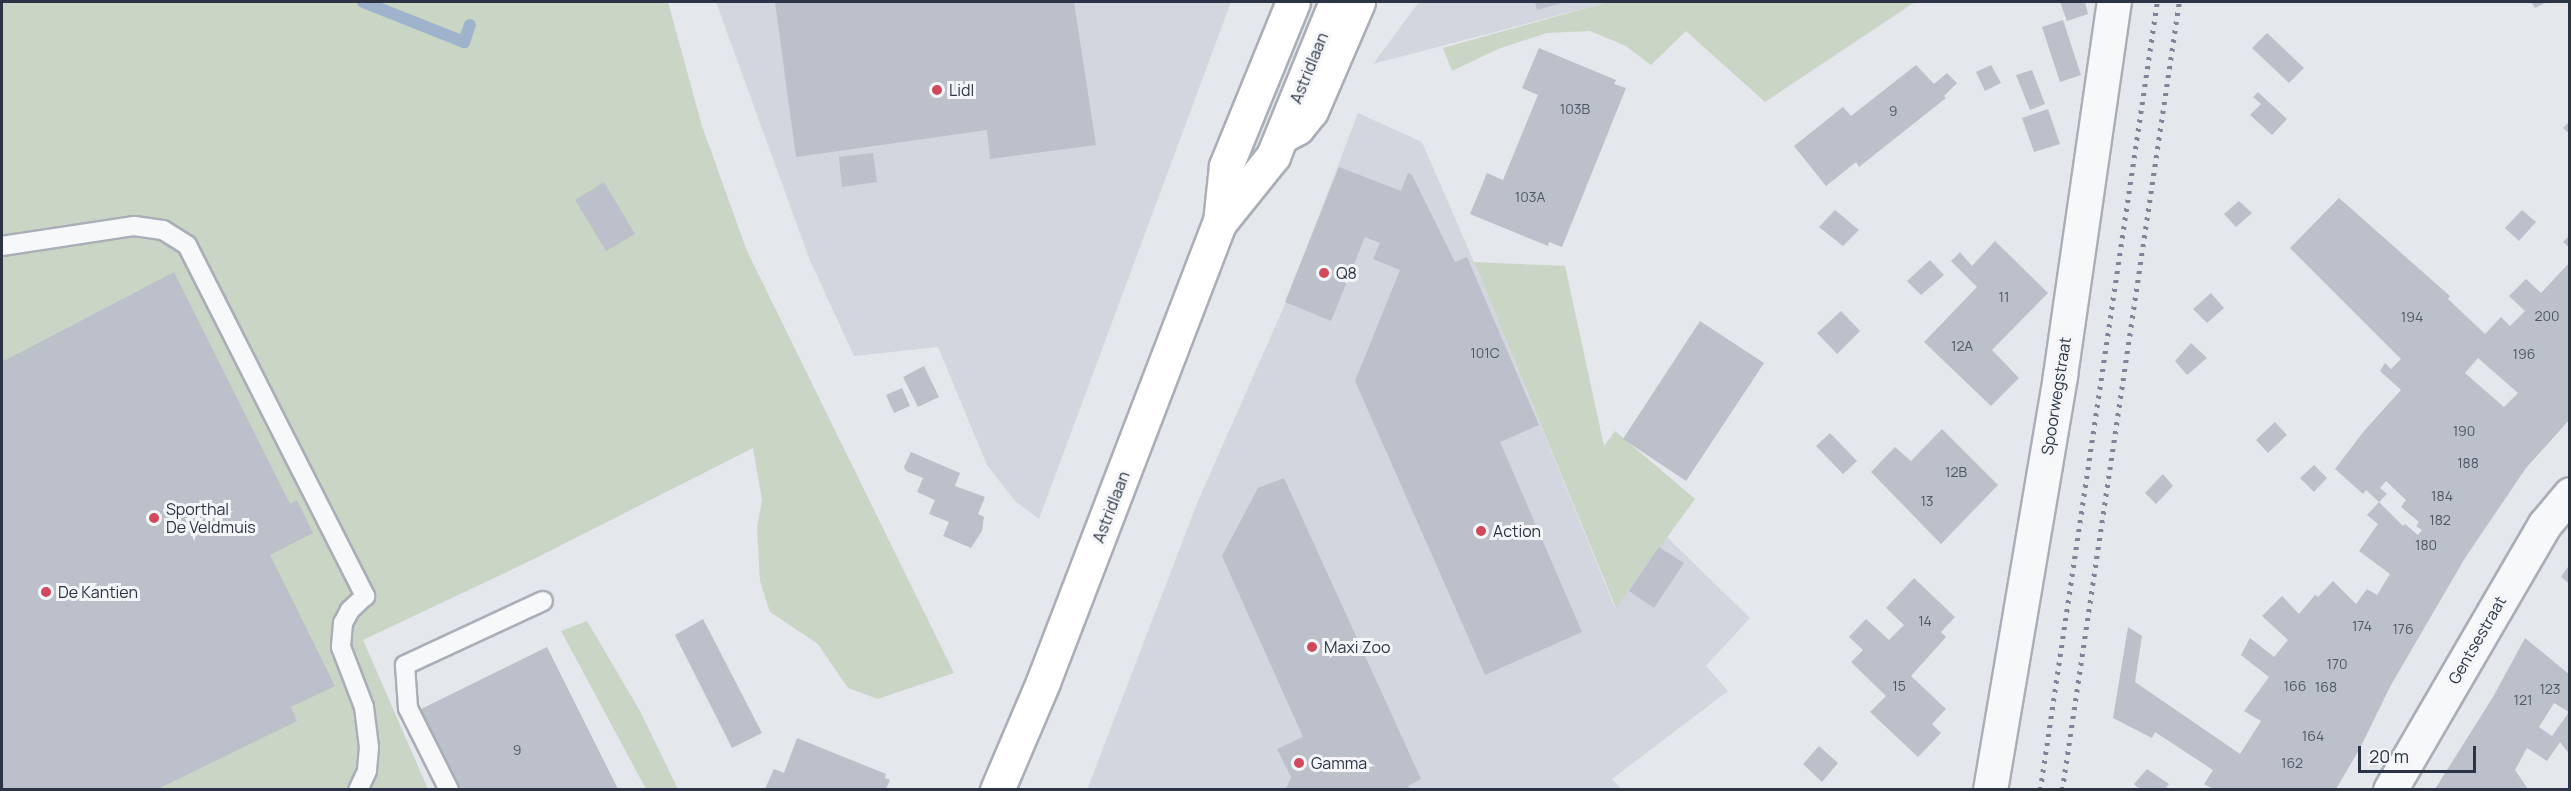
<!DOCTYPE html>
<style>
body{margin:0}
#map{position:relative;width:2571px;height:791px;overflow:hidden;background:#e4e7ec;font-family:Manrope,sans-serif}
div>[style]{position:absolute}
.built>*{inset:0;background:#d2d6de}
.green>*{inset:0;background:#c9d6c5}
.stream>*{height:12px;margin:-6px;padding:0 6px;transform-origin:6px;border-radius:6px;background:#9fb4cc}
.building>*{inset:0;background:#bbc0ca}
.roads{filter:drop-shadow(2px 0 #a9aeb7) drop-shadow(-2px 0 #a9aeb7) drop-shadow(0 2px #a9aeb7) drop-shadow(0 -2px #a9aeb7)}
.service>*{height:18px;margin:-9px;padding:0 9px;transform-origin:9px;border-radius:9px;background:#f7f8fa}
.minor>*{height:33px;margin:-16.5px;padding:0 16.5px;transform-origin:16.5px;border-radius:16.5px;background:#f7f8fa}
.secondary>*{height:33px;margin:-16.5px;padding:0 16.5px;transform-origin:16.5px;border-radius:16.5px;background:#fff}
.primary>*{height:33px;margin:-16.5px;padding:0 16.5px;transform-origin:16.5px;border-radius:16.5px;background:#fff}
.rail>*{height:4.5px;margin-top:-2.25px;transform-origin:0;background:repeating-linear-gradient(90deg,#7d8696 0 3px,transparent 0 9px)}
.dots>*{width:16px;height:16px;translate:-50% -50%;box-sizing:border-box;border:3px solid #f4f6f9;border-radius:50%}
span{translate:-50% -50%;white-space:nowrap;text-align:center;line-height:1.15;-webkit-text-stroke:6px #f4f6f9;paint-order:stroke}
.number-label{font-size:14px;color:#4f5766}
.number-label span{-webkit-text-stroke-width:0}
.street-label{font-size:16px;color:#2b3445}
.poi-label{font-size:16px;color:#2b3445}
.left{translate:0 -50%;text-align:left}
.frame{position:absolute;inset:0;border:3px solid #2b3445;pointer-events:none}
.scale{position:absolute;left:2358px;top:746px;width:118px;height:27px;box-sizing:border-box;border:3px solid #2b3445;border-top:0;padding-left:8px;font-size:18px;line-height:21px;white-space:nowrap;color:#2b3445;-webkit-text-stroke:4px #f4f6f9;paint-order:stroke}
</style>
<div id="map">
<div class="built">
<div style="clip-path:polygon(716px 2px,1231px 2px,1039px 519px,1015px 501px,987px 465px,938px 347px,854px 356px,809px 258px)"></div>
<div style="clip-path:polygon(1419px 2px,1608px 2px,1373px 64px)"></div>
<div style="clip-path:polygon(1358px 113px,1422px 142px,1474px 262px,1615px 608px,1667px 537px,1750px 618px,1706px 666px,1728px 691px,1612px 779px,1621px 789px,1087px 790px,1198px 501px,1286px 302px)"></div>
</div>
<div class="green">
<div style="clip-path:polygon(2px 2px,668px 2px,702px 126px,747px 251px,954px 673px,878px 699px,848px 688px,818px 644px,770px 612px,760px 581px,757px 528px,762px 500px,753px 448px,532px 560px,363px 640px,428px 789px,2px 789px)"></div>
<div style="clip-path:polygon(1608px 2px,1915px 2px,1765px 102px,1686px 31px,1651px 65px,1626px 46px,1590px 31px,1547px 33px,1498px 49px,1452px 71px,1443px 48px)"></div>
<div style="clip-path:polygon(1474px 262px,1565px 266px,1604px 446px,1615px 431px,1695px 499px,1616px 608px)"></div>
<div style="clip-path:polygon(587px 621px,640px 711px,678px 789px,646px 789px,561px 631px)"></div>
</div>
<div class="stream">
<div style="left:363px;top:2px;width:109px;rotate:21.6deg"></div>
<div style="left:464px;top:42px;width:18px;rotate:-71deg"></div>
</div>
<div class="building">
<div style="clip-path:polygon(775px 2px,1074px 2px,1096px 145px,990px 159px,987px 130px,796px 157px)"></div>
<div style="clip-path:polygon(1535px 2px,1565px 2px,1537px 10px)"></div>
<div style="clip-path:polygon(2060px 2px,2085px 2px,2088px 14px,2067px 21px)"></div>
<div style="clip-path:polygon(2531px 2px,2547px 2px,2535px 8px)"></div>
<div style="clip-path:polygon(2063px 20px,2081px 75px,2060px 82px,2042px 27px)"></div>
<div style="clip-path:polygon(2267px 33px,2304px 68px,2289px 83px,2252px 48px)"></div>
<div style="clip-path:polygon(1539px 48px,1616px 80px,1614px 84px,1626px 88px,1562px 247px,1549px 242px,1548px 246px,1470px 214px,1487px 173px,1503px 180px,1538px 95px,1522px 88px)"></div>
<div style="clip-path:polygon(1916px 65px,1934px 84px,1947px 73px,1957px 83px,1944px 96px,1946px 98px,1859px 167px,1856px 162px,1826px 186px,1794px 146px,1843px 107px,1851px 116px)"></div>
<div style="clip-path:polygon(1991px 65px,2001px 83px,1985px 91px,1976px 72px)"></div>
<div style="clip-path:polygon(2032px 70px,2045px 104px,2030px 110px,2016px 75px)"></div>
<div style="clip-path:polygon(2258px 92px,2287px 119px,2272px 135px,2250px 115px,2261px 104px,2253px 97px)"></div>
<div style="clip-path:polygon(2048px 109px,2060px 144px,2034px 152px,2022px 118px)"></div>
<div style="clip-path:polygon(2570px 121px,2570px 134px,2563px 128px)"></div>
<div style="clip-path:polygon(873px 153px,877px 182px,842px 187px,839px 157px)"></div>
<div style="clip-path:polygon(1339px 167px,1401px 191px,1408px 173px,1412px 175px,1455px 262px,1467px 257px,1539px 425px,1500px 442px,1582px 632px,1485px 675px,1355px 381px,1400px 270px,1373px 259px,1380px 243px,1365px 237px,1331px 321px,1285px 302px)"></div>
<div style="clip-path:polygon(604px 182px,635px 234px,606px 251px,575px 200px)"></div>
<div style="clip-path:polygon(evenodd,2339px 198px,2450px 296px,2448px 299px,2485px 334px,2501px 317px,2510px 326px,2525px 311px,2509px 296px,2526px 279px,2541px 293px,2570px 262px,2570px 419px,2526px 468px,2465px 558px,2391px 685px,2359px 750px,2336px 789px,2213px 789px,2204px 784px,2213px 770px,2155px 732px,2152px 738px,2113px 718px,2128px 627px,2142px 636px,2135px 682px,2240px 754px,2261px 721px,2244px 711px,2269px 677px,2241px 655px,2250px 638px,2274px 657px,2288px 640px,2262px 616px,2282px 596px,2299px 614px,2315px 595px,2318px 597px,2333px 581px,2356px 604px,2367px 589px,2377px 595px,2390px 574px,2359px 551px,2378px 524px,2367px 515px,2379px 502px,2366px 490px,2363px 494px,2335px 469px,2364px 431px,2401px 390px,2380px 371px,2385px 363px,2391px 369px,2401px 359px,2290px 248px,2339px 198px,2478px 358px,2518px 393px,2504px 407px,2465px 373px,2478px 358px,2339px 198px,2386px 481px,2406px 500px,2401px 507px,2419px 522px,2416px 526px,2422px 530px,2418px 535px,2405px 524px,2403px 526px,2379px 502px,2387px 494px,2380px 488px,2386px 481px)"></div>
<div style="clip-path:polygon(2239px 201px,2252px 213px,2236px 227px,2224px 214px)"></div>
<div style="clip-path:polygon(1835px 210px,1859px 230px,1843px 246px,1819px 227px)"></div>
<div style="clip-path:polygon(2522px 210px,2536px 222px,2519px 241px,2505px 228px)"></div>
<div style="clip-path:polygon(2570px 235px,2570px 248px,2563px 242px)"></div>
<div style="clip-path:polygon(1995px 241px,2048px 293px,1992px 350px,2019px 378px,1991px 406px,1924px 342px,1977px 287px,1951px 261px,1960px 252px,1972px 266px)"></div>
<div style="clip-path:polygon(1930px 260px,1944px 275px,1921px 295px,1907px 281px)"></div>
<div style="clip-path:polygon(174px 272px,290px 504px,297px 500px,313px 533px,270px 555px,335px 686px,291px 707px,297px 721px,158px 789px,2px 789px,2px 356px,4px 361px)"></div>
<div style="clip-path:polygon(2211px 293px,2224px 308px,2207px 323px,2193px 309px)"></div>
<div style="clip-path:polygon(1841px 311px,1860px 331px,1837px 354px,1817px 333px)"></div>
<div style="clip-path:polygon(1700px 321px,1764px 363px,1686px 481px,1623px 439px)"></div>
<div style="clip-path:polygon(2191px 343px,2207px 358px,2187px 375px,2175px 361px)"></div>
<div style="clip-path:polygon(924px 366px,939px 397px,918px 407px,903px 377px)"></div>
<div style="clip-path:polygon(902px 388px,910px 406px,894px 413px,886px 395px)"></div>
<div style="clip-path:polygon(2275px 422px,2287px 435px,2268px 453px,2256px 440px)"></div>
<div style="clip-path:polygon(1942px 429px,1998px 485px,1941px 544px,1871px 472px,1895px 447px,1911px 461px)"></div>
<div style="clip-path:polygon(1830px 433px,1857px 461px,1843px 474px,1816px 446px)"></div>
<div style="clip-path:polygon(911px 452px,960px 473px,955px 486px,985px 497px,978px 514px,984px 517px,982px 531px,971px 548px,943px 536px,949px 522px,929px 514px,935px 500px,917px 492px,923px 478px,906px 471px,904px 467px)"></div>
<div style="clip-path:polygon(2314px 465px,2327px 478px,2314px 492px,2300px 478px)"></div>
<div style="clip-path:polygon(2163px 474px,2173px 486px,2156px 504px,2145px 493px)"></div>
<div style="clip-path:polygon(1284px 478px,1421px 779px,1408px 786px,1410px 789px,1286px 789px,1291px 777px,1277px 749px,1303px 737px,1222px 556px,1258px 488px)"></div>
<div style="clip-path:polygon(1659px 547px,1684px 563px,1654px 608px,1629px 591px)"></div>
<div style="clip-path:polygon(2570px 564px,2570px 584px,2561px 577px)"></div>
<div style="clip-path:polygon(1914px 578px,1955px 617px,1941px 632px,1946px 637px,1911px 676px,1946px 709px,1932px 724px,1941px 733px,1918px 757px,1870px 712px,1886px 696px,1851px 662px,1863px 650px,1849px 637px,1866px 619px,1889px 640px,1904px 625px,1886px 608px)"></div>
<div style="clip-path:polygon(703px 619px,762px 733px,732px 748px,675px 635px)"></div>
<div style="clip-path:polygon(evenodd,2525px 638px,2570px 675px,2570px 755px,2560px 742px,2547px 761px,2527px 748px,2515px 770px,2528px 789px,2435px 789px,2493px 697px,2525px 638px,2554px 703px,2569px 712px,2552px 736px,2539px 727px,2554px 703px)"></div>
<div style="clip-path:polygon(547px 647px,618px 789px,456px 789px,417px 711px)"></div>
<div style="clip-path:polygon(797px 738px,886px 774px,885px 778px,890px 780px,886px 789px,765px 789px,774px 769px,784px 773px)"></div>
<div style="clip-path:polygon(1819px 746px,1838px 763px,1822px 782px,1803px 764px)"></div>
<div style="clip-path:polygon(2147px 769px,2169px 784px,2165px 789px,2140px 789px,2134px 784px)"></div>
</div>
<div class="roads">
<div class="service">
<div style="left:2px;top:246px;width:134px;rotate:-8.6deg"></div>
<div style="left:134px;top:226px;width:29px;rotate:8deg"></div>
<div style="left:163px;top:230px;width:28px;rotate:32deg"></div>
<div style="left:187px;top:245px;width:394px;rotate:63.1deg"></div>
<div style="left:365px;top:596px;width:21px;rotate:137deg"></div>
<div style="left:350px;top:610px;width:15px;rotate:118deg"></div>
<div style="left:343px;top:623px;width:24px;rotate:95deg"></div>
<div style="left:341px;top:647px;width:64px;rotate:69deg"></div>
<div style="left:364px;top:707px;width:40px;rotate:82.9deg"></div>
<div style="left:369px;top:747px;width:24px;rotate:95deg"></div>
<div style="left:367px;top:771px;width:21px;rotate:115deg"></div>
<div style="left:449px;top:790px;width:92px;rotate:-116.6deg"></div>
<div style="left:408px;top:708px;width:43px;rotate:-94deg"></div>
<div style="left:405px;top:665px;width:152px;rotate:-24.9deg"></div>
</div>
<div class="minor">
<div style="left:1990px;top:790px;width:421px;rotate:-80.4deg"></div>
<div style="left:2060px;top:375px;width:377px;rotate:-81.8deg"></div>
<div style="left:2390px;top:790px;width:308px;rotate:-59.8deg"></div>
<div style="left:2545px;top:524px;width:39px;rotate:-50deg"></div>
</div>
<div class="secondary">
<div style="left:1282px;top:136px;width:17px;rotate:-28deg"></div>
<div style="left:1297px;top:128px;width:22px;rotate:-51deg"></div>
<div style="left:1311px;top:111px;width:119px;rotate:-66.7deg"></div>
</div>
<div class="primary">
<div style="left:1220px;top:222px;width:85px;rotate:-51.2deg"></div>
<div style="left:1273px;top:156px;width:166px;rotate:-67.8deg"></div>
<div style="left:997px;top:790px;width:117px;rotate:-66.9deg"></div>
<div style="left:1043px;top:682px;width:493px;rotate:-69deg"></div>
<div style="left:1220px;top:222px;width:56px;rotate:-83.9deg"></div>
<div style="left:1226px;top:166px;width:177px;rotate:-67.8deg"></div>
</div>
</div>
<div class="rail">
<div style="left:2040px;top:790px;width:797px;rotate:-81.55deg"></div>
<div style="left:2062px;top:790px;width:797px;rotate:-81.55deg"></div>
</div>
<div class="dots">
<div style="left:937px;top:90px;background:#d1495b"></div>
<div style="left:1324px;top:273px;background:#d1495b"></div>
<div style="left:154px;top:518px;background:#d1495b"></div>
<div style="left:1481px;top:531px;background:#d1495b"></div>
<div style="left:46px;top:592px;background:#d1495b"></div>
<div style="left:1312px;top:647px;background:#d1495b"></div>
<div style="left:1299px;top:763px;background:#d1495b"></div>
</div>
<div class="number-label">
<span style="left:1575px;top:109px">103B</span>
<span style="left:1893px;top:111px">9</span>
<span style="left:1530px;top:197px">103A</span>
<span style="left:2004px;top:297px">11</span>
<span style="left:2547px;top:316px">200</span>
<span style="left:2412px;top:317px">194</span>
<span style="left:1962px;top:346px">12A</span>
<span style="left:1485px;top:353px">101C</span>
<span style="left:2524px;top:354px">196</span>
<span style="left:2464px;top:431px">190</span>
<span style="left:2468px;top:463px">188</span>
<span style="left:1956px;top:472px">12B</span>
<span style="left:2442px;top:496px">184</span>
<span style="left:1927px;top:501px">13</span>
<span style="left:2440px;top:520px">182</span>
<span style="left:2426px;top:545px">180</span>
<span style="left:1925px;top:621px">14</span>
<span style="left:2362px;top:626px">174</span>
<span style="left:2403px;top:629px">176</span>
<span style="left:2337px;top:664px">170</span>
<span style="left:1899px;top:686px">15</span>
<span style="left:2295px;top:686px">166</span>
<span style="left:2326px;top:687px">168</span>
<span style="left:2550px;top:689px">123</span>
<span style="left:2523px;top:700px">121</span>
<span style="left:2313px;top:736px">164</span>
<span style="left:517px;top:750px">9</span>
<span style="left:2292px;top:763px">162</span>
</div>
<div class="street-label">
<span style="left:1309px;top:68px;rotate:-68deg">Astridlaan</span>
<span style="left:2056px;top:396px;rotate:-81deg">Spoorwegstraat</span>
<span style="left:1111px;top:507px;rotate:-69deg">Astridlaan</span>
<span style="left:2477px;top:640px;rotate:-60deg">Gentsestraat</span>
</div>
<div class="poi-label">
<span class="left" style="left:949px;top:90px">Lidl</span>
<span class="left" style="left:1336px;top:273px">Q8</span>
<span class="left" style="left:166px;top:518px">Sporthal<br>De Veldmuis</span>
<span class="left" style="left:1493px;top:531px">Action</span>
<span class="left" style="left:58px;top:592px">De Kantien</span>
<span class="left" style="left:1324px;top:647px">Maxi Zoo</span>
<span class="left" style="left:1311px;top:763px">Gamma</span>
</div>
<div class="frame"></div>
<div class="scale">20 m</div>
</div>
